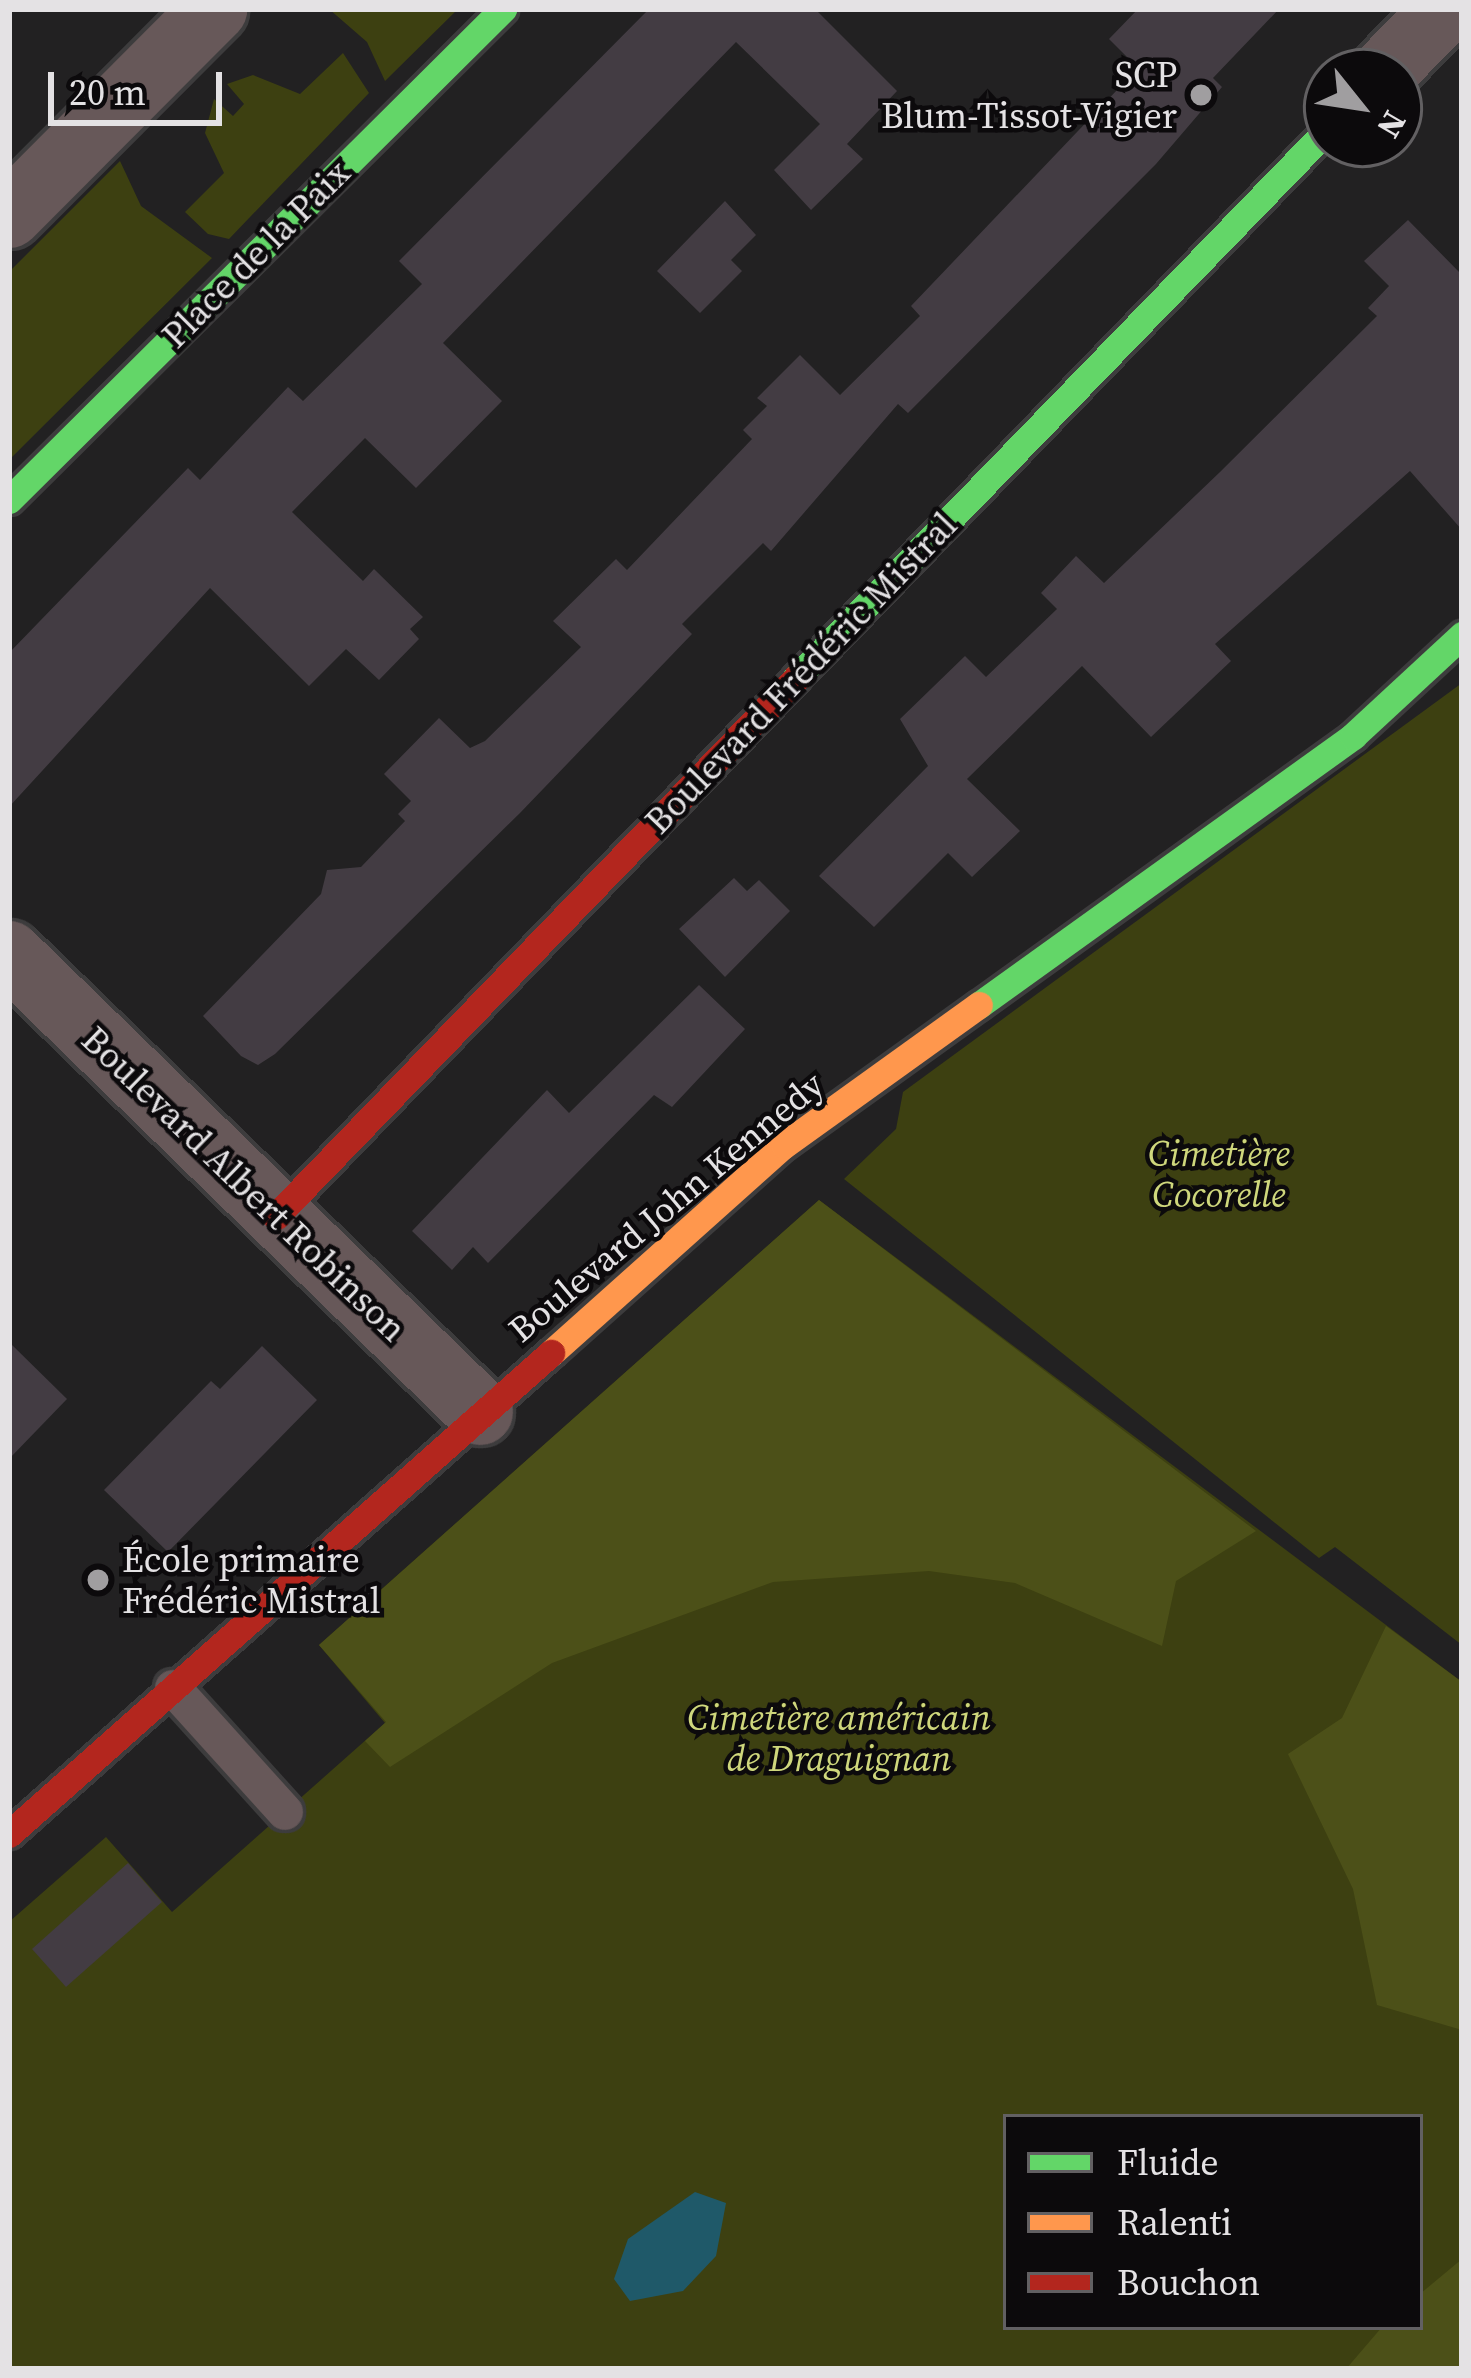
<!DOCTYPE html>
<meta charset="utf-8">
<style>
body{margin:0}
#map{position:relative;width:1471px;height:2378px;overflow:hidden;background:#222122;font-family:"Source Serif 4",serif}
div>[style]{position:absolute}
.green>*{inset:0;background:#3d4011}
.forest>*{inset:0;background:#4c5018}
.water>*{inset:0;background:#1f5969}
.building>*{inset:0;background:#433c43}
.roads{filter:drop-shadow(3px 0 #3d3c3d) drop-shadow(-3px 0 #3d3c3d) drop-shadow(0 3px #3d3c3d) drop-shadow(0 -3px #3d3c3d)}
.lane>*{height:36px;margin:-18px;padding:0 18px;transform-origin:18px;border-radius:18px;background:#675859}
.street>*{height:66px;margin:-33px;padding:0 33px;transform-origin:33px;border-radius:33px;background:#675859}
.fast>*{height:27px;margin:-13.5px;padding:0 13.5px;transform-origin:13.5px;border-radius:13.5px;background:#63d668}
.slow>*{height:27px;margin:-13.5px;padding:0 13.5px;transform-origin:13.5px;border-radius:13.5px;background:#ff974d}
.jam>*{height:27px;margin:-13.5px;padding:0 13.5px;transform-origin:13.5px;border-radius:13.5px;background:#b3261e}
.dots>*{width:33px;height:33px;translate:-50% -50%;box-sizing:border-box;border:6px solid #0c0a0c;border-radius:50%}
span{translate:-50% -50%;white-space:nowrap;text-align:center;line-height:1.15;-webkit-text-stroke:9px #0c0a0c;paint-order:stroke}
.poi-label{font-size:36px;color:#e4e2e4}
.right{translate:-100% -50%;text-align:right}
.left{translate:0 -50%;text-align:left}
.street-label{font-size:36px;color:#e4e2e4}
.park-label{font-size:36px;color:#cfd77c;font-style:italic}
.frame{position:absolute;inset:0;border:12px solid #e4e2e4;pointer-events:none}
.legend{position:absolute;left:1003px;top:2114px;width:420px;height:216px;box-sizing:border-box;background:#0c0a0c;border:3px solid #626062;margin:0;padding:15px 21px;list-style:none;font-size:36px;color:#e4e2e4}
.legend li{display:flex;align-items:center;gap:24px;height:60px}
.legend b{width:60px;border:3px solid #626062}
.north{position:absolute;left:1303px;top:48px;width:120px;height:120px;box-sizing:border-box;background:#0c0a0c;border:3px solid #626062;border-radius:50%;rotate:120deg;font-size:33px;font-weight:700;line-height:48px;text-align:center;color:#e4e2e4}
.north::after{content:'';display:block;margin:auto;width:42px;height:54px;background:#a09ea0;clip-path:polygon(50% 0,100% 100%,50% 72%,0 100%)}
.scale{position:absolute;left:48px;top:72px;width:174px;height:54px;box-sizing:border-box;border:6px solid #e4e2e4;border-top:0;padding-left:15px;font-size:36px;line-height:42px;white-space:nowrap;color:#e4e2e4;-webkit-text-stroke:9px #0c0a0c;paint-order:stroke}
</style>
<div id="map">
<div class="green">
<div style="clip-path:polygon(329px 9px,458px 9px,385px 81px,367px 42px)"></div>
<div style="clip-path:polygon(343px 53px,369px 93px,229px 239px,208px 234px,185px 212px,224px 173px,205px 133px,214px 99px,233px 116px,244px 104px,227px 84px,253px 75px,300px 94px)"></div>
<div style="clip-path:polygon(120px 161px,141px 206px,212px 258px,9px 460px,9px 272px)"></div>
<div style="clip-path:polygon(1462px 683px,1462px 1645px,1335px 1547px,1319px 1558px,844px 1179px,896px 1129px,903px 1092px)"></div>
<div style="clip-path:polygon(evenodd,819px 1200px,1462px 1682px,1462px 2369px,9px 2369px,9px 1922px,106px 1837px,172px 1912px,385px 1723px,319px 1645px,819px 1200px,1006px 2117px,1420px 2117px,1420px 2327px,1006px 2327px,1006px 2117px)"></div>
</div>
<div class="forest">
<div style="clip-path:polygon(819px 1200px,1256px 1531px,1176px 1581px,1162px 1646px,1015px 1583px,929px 1571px,773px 1582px,552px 1663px,390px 1767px,365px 1741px,386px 1722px,319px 1645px)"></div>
<div style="clip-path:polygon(1386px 1626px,1462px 1682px,1462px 2030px,1377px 2005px,1353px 1889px,1288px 1754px,1342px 1718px)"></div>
<div style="clip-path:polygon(1462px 2259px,1462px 2369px,1346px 2369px,1382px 2327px,1420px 2327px,1420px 2294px)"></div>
</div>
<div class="water">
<div style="clip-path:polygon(695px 2192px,726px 2203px,716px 2256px,683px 2291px,630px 2301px,614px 2279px,628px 2239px)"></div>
</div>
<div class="building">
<div style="clip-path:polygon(649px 9px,815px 9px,897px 91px,847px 144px,863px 159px,811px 210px,774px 170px,820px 124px,736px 42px,443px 343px,502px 401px,416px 488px,365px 438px,292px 512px,363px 581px,374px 569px,423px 617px,410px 629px,419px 639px,379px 680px,346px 649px,309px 686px,210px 588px,9px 807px,9px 653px,188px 468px,200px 480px,288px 387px,303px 401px,422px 284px,399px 261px)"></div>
<div style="clip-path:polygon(1138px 9px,1279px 9px,1213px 78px,1222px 87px,1156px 164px,908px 413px,898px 404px,771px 551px,763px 543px,682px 624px,692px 634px,520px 813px,275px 1054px,258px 1065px,241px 1056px,203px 1016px,321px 894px,327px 870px,361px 867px,405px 821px,398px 814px,411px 801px,384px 774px,439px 718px,470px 748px,485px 741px,581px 647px,553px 621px,616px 559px,627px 570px,752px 439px,743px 430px,767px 406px,757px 398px,800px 355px,840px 395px,920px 316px,911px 306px,1138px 68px,1109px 39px)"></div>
<div style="clip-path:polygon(725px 201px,756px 235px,731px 260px,742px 271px,700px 313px,657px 271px)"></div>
<div style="clip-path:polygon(1408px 220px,1462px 275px,1462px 530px,1410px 471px,1215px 644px,1231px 661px,1151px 737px,1082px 666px,967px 779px,1020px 831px,972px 877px,948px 853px,874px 927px,819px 876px,928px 766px,900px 719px,965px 656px,986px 677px,1057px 609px,1041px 593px,1076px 556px,1104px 583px,1220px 472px,1377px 316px,1368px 308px,1389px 286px,1364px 261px)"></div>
<div style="clip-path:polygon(734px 878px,747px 891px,759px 880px,790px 911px,725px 977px,679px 929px)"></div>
<div style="clip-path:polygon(699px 985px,745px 1029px,672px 1107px,654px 1095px,488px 1263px,473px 1247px,452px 1270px,412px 1231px,547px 1090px,569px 1113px)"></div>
<div style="clip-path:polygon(9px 1342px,67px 1399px,9px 1459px)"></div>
<div style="clip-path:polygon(262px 1346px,317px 1400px,168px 1552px,104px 1490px,211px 1381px,220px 1389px)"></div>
<div style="clip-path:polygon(128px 1863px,162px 1902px,66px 1987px,32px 1949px)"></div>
</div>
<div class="roads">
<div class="lane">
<div style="left:173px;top:1688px;width:167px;rotate:47.9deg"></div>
</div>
<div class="street">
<div style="left:1384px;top:72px;width:88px;rotate:-45.9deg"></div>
<div style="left:9px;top:215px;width:291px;rotate:-45.1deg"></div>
<div style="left:9px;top:954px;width:657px;rotate:44.2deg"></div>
</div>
<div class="fast">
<div style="left:9px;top:500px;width:697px;rotate:-44.83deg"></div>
<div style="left:796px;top:678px;width:763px;rotate:-45.9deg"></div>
<div style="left:979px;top:1005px;width:461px;rotate:-35.7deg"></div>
<div style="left:1353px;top:736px;width:149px;rotate:-42.8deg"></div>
</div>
<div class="slow">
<div style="left:551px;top:1353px;width:312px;rotate:-41.8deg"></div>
<div style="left:784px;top:1145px;width:240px;rotate:-35.7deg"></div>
</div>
<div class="jam">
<div style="left:276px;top:1216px;width:748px;rotate:-45.97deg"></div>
<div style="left:9px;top:1834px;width:725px;rotate:-41.59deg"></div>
</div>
</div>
<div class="dots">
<div style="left:1201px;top:95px;background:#a09ea0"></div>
<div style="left:98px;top:1580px;background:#a09ea0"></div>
</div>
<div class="poi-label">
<span class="right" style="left:1177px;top:95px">SCP<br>Blum-Tissot-Vigier</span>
<span class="left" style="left:122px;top:1580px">École primaire<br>Frédéric Mistral</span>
</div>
<div class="street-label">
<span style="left:256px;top:254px;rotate:-45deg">Place de la Paix</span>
<span style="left:801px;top:673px;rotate:-46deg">Boulevard Frédéric Mistral</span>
<span style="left:244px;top:1184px;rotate:44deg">Boulevard Albert Robinson</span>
<span style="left:666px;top:1207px;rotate:-40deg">Boulevard John Kennedy</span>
</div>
<div class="park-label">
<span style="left:1219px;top:1174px">Cimetière<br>Cocorelle</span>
<span style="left:839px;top:1738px">Cimetière américain<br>de Draguignan</span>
</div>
<div class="frame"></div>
<ul class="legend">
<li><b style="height:15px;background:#63d668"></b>Fluide</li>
<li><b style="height:15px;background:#ff974d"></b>Ralenti</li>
<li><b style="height:15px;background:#b3261e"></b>Bouchon</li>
</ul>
<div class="north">N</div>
<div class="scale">20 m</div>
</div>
